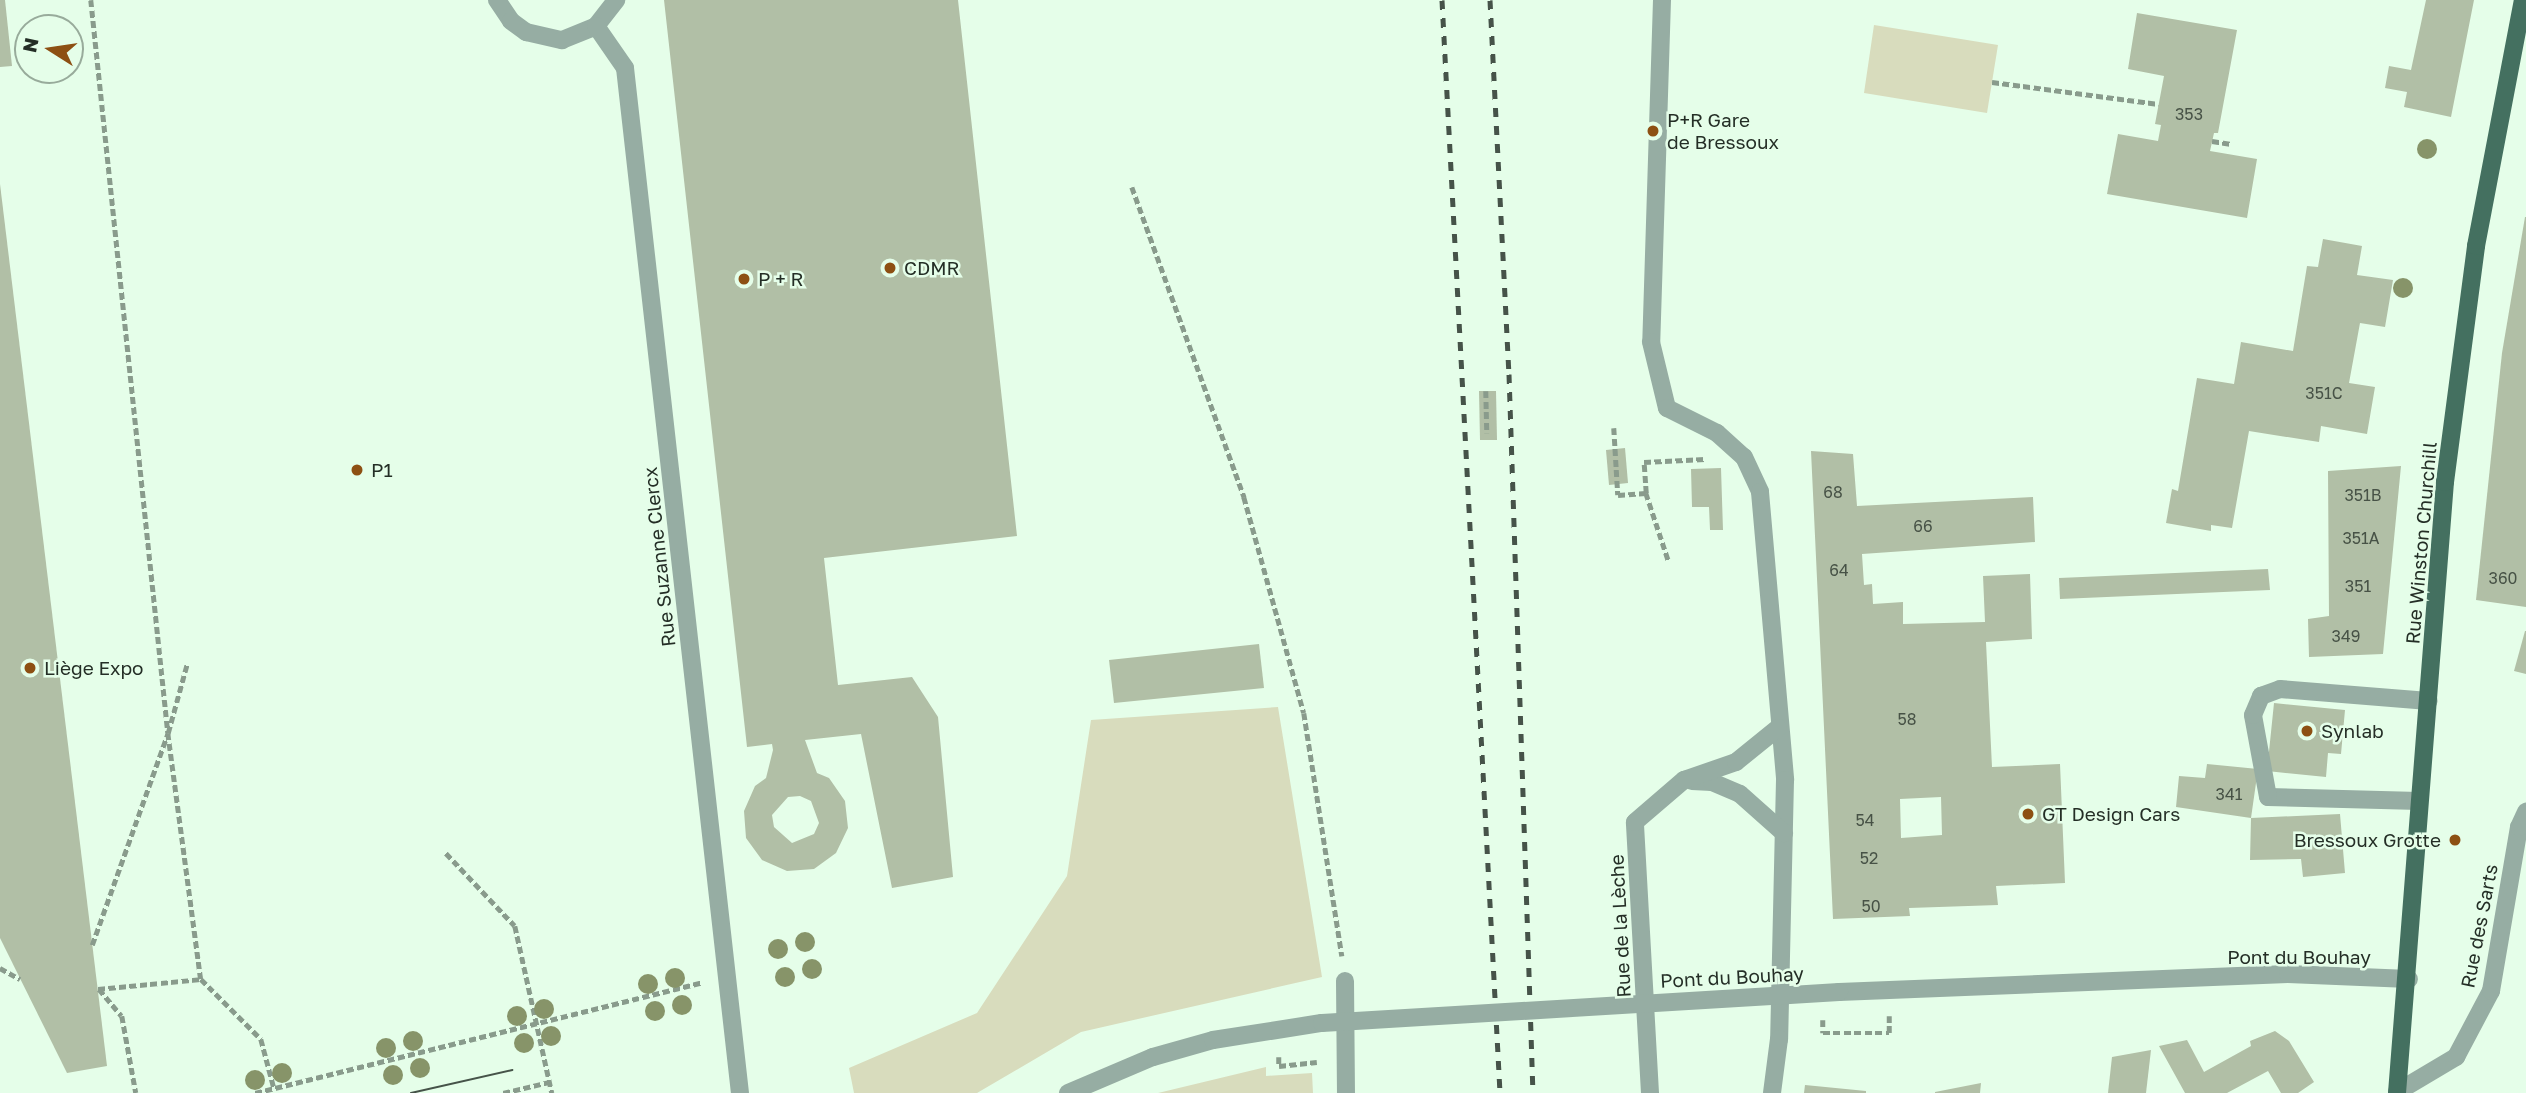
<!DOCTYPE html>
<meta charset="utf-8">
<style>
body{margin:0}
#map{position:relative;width:2526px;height:1093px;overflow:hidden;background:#e5fee9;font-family:"Golos Text",sans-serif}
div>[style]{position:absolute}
.green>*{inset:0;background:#d8dcbd}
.building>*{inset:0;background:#b1bfa6}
.path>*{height:4.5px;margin-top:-2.25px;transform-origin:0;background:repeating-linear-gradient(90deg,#899b8c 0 7px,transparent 0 10.5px)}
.minor>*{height:18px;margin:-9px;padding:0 9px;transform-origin:9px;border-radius:9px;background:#96ada3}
.major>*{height:18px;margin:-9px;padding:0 9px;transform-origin:9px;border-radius:9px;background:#447060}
.tram>*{height:2px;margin:-1px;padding:0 1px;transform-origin:1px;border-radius:1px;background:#465349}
.rail>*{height:5px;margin-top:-2.5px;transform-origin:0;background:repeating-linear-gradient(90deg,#465349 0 9px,transparent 0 18px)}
.minor-bridge>*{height:18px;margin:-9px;padding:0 9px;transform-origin:9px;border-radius:9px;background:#96ada3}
.trees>*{width:20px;height:20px;margin:-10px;border-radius:50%;background:#879469}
.dots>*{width:19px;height:19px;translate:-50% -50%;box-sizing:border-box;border:4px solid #e5fee9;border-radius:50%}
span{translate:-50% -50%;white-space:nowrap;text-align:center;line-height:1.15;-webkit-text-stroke:5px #e5fee9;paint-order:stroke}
.number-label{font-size:16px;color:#475246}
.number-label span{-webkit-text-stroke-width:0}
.poi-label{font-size:19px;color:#242e26}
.left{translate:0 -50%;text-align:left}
.right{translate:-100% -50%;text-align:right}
.street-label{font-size:19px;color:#242e26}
.north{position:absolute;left:14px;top:14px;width:70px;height:70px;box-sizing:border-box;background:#e5fee9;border:2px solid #98ab9b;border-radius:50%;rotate:282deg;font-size:19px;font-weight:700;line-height:28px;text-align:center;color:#242e26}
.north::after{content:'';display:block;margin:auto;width:24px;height:32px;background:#8d5013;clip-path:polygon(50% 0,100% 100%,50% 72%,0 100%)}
</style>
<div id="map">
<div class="green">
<div style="clip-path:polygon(1874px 25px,1998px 45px,1987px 113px,1864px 93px)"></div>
<div style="clip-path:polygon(1278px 707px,1322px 977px,1081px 1032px,977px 1093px,854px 1093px,849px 1068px,977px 1013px,1067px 876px,1091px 720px)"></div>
<div style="clip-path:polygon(1266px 1067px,1266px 1076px,1312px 1073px,1313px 1093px,1158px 1093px)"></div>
</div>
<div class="building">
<div style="clip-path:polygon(0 0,5px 0,12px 66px,0 67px)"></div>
<div style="clip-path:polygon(evenodd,664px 0,958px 0,1017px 536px,824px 558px,838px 685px,912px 677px,938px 717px,953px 877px,892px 888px,861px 734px,805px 740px,817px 773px,829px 778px,845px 801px,848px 828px,836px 853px,814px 869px,787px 871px,762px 860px,746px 838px,744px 811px,755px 786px,766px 778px,773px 750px,772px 744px,747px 747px,664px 0,800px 796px,811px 801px,819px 823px,814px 834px,792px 843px,774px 827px,772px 815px,788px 797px,800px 796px)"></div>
<div style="clip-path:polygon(2426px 0,2474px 0,2451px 117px,2404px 107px,2407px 92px,2385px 88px,2389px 66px,2411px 70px)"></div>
<div style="clip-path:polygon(2137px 13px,2237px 30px,2218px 133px,2214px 133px,2210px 151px,2257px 159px,2247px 218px,2107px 194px,2118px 134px,2158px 141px,2161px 125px,2155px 124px,2164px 76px,2128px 69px)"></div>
<div style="clip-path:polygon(0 184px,107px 1066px,67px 1073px,0 938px)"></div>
<div style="clip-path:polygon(2525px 217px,2526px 217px,2526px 607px,2476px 600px,2502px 353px)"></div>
<div style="clip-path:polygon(2323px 239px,2362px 246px,2357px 275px,2393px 280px,2385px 327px,2360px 323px,2349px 383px,2375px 387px,2367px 434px,2321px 426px,2319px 442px,2249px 431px,2232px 528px,2211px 525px,2211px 531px,2166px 523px,2172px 489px,2178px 491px,2197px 378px,2234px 384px,2241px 342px,2293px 351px,2307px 266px,2318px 267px)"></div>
<div style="clip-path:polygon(1479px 391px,1496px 391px,1497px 440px,1480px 440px)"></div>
<div style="clip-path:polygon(1625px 448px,1628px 483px,1609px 485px,1606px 450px)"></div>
<div style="clip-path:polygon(evenodd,1811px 451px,1853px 454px,1857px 506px,2033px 497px,2035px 542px,1862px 554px,1864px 585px,1872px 584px,1873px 604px,1903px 602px,1903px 624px,1985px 622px,1983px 576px,2030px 574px,2032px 639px,1986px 642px,1992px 767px,2060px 764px,2065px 883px,1996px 886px,1998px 905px,1909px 908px,1910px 916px,1833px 919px,1811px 451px,1941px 797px,1942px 835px,1901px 838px,1900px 799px,1941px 797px)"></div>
<div style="clip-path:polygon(2401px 466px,2383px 654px,2309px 657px,2308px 619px,2329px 616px,2328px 471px)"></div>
<div style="clip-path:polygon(1721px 468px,1723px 530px,1710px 530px,1709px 507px,1692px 507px,1691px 469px)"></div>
<div style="clip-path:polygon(2268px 569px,2270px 590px,2060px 599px,2059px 578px)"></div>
<div style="clip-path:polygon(2525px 631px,2526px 631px,2526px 674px,2514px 671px)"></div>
<div style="clip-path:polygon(1259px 644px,1264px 688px,1114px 703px,1109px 660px)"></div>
<div style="clip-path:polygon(2274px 703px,2345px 710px,2341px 754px,2328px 753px,2326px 777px,2267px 771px)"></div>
<div style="clip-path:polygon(2207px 764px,2258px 769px,2251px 818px,2340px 814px,2345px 873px,2303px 877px,2301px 859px,2250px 860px,2251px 818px,2176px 807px,2179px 776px,2205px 778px)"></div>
<div style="clip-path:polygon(2275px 1031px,2289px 1041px,2314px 1082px,2298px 1093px,2281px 1093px,2268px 1071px,2227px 1093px,2185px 1093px,2159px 1046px,2187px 1040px,2204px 1072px,2251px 1046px,2250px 1041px)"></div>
<div style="clip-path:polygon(2151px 1050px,2146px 1093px,2108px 1093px,2112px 1057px)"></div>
<div style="clip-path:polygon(1981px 1083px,1980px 1093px,1935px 1093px,1935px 1092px)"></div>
<div style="clip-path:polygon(1805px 1085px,1866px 1091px,1866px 1093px,1804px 1093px)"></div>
</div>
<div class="path">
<div style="left:91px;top:0;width:737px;rotate:84deg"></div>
<div style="left:168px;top:733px;width:248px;rotate:82.4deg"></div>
<div style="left:1992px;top:82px;width:168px;rotate:7.5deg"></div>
<div style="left:2212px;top:141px;width:18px;rotate:9deg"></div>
<div style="left:1132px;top:187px;width:330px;rotate:70.1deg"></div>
<div style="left:1244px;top:497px;width:224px;rotate:74.5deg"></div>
<div style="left:1304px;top:713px;width:246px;rotate:81.1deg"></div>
<div style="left:1486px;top:391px;width:42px;rotate:88.6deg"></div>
<div style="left:1614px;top:428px;width:67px;rotate:86.6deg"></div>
<div style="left:1618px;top:495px;width:28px;rotate:-4deg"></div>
<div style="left:1646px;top:493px;width:31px;rotate:-94deg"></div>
<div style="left:1644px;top:462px;width:61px;rotate:-2.8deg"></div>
<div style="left:1646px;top:493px;width:73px;rotate:71.6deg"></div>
<div style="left:446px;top:853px;width:100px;rotate:46.6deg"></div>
<div style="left:515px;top:926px;width:171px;rotate:77.5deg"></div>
<div style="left:92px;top:945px;width:225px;rotate:-70.3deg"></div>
<div style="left:168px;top:733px;width:72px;rotate:-74.6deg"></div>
<div style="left:0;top:968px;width:23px;rotate:29deg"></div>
<div style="left:98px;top:989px;width:103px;rotate:-5.5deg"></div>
<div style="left:201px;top:979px;width:85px;rotate:45deg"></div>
<div style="left:261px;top:1039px;width:51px;rotate:75.1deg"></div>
<div style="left:99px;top:989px;width:35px;rotate:50deg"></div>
<div style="left:122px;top:1016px;width:78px;rotate:79.7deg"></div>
<div style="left:1823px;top:1020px;width:13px;rotate:90deg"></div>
<div style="left:1823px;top:1033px;width:66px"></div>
<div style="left:1889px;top:1033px;width:17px;rotate:-90deg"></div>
<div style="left:1279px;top:1057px;width:9px;rotate:90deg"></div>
<div style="left:1279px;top:1066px;width:38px;rotate:-6deg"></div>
<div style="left:255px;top:1093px;width:461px;rotate:-13.9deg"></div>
<div style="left:503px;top:1093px;width:47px;rotate:-13.4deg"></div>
</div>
<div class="minor">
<div style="left:497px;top:0;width:25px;rotate:56deg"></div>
<div style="left:511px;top:21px;width:19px;rotate:36deg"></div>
<div style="left:526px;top:32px;width:37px;rotate:13deg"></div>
<div style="left:562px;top:40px;width:37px;rotate:-22deg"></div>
<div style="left:596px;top:26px;width:33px;rotate:-52deg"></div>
<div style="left:1662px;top:0;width:342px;rotate:91.8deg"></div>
<div style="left:1651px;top:342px;width:68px;rotate:76.4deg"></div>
<div style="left:1667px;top:408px;width:56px;rotate:26.6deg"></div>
<div style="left:1717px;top:433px;width:36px;rotate:42deg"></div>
<div style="left:1744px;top:457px;width:38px;rotate:65deg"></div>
<div style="left:1760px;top:492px;width:289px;rotate:85deg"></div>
<div style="left:1785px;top:780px;width:259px;rotate:91.3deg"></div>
<div style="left:1779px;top:1039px;width:54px;rotate:97.4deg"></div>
<div style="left:596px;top:26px;width:51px;rotate:55.4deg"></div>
<div style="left:625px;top:68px;width:1031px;rotate:83.6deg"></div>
<div style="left:1692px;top:781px;width:20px;rotate:3deg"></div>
<div style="left:1712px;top:782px;width:30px;rotate:23deg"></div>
<div style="left:1740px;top:794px;width:59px;rotate:41.6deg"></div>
<div style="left:2419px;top:801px;width:151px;rotate:-178.5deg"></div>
<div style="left:2268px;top:797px;width:83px;rotate:-100.4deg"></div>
<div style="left:2253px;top:715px;width:21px;rotate:-67deg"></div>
<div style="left:2261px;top:696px;width:20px;rotate:-20deg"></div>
<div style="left:2280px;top:689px;width:149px;rotate:4.6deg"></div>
<div style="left:1345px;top:981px;width:112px;rotate:89.5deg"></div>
<div style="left:1839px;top:992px;width:449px;rotate:-2.3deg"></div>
<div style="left:2288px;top:974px;width:121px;rotate:2.4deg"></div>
<div style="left:2397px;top:1092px;width:69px;rotate:-30.7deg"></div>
<div style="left:2456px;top:1057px;width:75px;rotate:-62.1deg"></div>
<div style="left:2491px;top:991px;width:166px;rotate:-80.3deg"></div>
<div style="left:2519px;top:827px;width:17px;rotate:-65deg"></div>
<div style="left:1068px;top:1093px;width:92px;rotate:-23deg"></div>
<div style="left:1153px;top:1057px;width:62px;rotate:-15.8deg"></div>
<div style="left:1213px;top:1040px;width:110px;rotate:-8.9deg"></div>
<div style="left:1650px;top:1093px;width:271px;rotate:-93.2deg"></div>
<div style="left:1635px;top:822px;width:65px;rotate:-40.6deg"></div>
<div style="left:1684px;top:780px;width:55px;rotate:-19.1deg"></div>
<div style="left:1736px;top:762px;width:54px;rotate:-39deg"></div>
</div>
<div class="major">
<div style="left:2397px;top:1093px;width:613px;rotate:-85.51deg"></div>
<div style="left:2445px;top:482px;width:238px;rotate:-82.5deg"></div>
<div style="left:2476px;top:246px;width:250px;rotate:-79.2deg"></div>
</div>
<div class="tram">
<div style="left:411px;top:1093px;width:104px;rotate:-12.8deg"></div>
</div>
<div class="rail">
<div style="left:1442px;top:0;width:1095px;rotate:86.96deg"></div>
<div style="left:1490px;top:0;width:374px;rotate:87.1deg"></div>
<div style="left:1509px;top:374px;width:719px;rotate:88.09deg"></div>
</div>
<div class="minor-bridge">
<div style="left:1322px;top:1023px;width:518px;rotate:-3.43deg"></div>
</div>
<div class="trees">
<div style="left:2427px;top:149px"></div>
<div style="left:2403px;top:288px"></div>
<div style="left:805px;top:942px"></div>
<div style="left:778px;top:949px"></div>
<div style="left:812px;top:969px"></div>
<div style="left:785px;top:977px"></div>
<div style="left:675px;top:978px"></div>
<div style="left:648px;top:984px"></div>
<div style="left:682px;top:1005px"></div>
<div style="left:544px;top:1009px"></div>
<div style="left:655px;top:1011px"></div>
<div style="left:517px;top:1016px"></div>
<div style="left:551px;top:1036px"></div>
<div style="left:413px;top:1041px"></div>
<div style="left:524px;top:1043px"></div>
<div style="left:386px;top:1048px"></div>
<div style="left:420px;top:1068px"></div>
<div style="left:282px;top:1073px"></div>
<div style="left:393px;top:1075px"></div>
<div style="left:255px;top:1080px"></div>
</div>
<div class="dots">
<div style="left:1653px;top:131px;background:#8d5013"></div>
<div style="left:890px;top:268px;background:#8d5013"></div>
<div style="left:744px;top:279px;background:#8d5013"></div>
<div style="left:357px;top:470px;background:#8d5013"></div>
<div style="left:30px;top:668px;background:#8d5013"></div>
<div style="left:2307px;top:731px;background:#8d5013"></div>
<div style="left:2028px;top:814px;background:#8d5013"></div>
<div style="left:2455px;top:840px;background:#8d5013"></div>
</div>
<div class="number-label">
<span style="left:2189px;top:114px">353</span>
<span style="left:2324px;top:393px">351C</span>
<span style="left:1833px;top:492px">68</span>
<span style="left:2363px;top:495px">351B</span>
<span style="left:1923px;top:526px">66</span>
<span style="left:2361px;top:538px">351A</span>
<span style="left:1839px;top:570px">64</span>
<span style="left:2503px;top:578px">360</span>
<span style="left:2358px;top:586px">351</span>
<span style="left:2346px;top:636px">349</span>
<span style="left:1907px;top:719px">58</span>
<span style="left:2229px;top:794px">341</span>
<span style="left:1865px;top:820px">54</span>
<span style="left:1869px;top:858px">52</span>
<span style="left:1871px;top:906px">50</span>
</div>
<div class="poi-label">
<span class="left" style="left:1667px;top:131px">P+R Gare<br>de Bressoux</span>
<span class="left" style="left:904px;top:268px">CDMR</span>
<span class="left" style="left:758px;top:279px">P + R</span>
<span class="left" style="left:371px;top:470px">P1</span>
<span class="left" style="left:44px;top:668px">Liège Expo</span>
<span class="left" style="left:2321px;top:731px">Synlab</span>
<span class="left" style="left:2042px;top:814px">GT Design Cars</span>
<span class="right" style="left:2441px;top:840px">Bressoux Grotte</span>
</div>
<div class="street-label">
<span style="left:2421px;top:543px;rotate:-85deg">Rue Winston Churchill</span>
<span style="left:659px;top:557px;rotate:-96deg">Rue Suzanne Clercx</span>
<span style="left:1620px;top:926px;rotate:-93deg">Rue de la Lèche</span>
<span style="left:2479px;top:926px;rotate:-79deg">Rue des Sarts</span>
<span style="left:2299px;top:957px">Pont du Bouhay</span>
<span style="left:1732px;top:977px;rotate:-3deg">Pont du Bouhay</span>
</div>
<div class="north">N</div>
</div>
